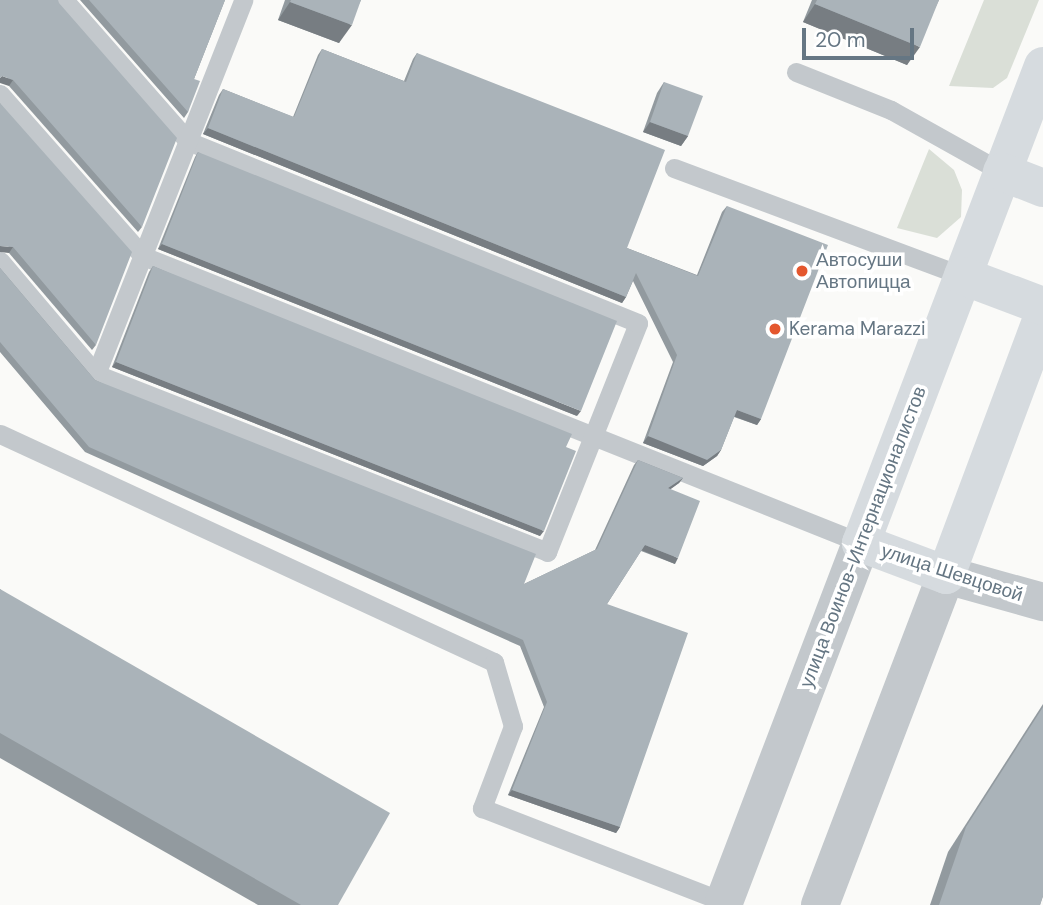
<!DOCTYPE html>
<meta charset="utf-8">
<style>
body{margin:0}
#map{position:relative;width:1043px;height:905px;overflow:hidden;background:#fafaf8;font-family:"DM Sans",sans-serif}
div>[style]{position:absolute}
.green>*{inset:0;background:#dadfd7}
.lane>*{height:19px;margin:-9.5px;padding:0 9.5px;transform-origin:9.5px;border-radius:9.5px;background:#c3c8cc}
.street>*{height:38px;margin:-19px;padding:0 19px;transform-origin:19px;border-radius:19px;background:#c3c8cc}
.secondary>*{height:38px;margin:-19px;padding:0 19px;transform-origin:19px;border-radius:19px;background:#d6dbdf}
.wall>*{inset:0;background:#929a9f}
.shaded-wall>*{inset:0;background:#777d82}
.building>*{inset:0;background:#aab3b9}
.dots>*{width:19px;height:19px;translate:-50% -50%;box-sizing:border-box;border:4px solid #fff;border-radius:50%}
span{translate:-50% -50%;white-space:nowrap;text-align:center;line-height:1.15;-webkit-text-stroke:7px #fff;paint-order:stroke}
.poi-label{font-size:19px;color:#657683}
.left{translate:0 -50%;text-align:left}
.street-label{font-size:19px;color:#657683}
.scale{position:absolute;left:802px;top:28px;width:112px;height:32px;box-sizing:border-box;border:4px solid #657683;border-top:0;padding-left:9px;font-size:21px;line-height:24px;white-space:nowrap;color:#657683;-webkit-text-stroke:5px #fff;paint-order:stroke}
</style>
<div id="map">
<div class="green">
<div style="clip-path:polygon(984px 0,1039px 0,1007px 78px,993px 88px,949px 86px)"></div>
<div style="clip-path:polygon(929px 149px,954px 170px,962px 190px,961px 217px,937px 238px,897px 228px)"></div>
</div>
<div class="lane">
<div style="left:796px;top:72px;width:102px;rotate:21.8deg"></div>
<div style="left:891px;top:110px;width:127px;rotate:29.2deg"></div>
<div style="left:0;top:94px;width:216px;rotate:48.6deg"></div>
<div style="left:143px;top:256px;width:773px;rotate:21.79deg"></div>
<div style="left:674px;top:168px;width:309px;rotate:20.5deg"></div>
<div style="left:0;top:261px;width:148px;rotate:49.7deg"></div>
<div style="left:96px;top:374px;width:485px;rotate:21.5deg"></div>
<div style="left:547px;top:552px;width:246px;rotate:-68.3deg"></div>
<div style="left:638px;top:323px;width:485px;rotate:-158deg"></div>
<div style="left:188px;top:141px;width:188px;rotate:-131.3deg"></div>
<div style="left:96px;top:374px;width:402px;rotate:-68.5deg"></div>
<div style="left:0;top:434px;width:544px;rotate:24.78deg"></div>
<div style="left:494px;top:662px;width:67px;rotate:73.5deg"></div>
<div style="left:513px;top:726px;width:88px;rotate:110.7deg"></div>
<div style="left:482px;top:808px;width:260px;rotate:21.2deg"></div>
</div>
<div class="street">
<div style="left:724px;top:902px;width:384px;rotate:-69.1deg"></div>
<div style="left:820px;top:905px;width:353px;rotate:-69.1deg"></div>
<div style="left:946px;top:575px;width:101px;rotate:15.6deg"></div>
</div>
<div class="secondary">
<div style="left:1043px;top:66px;width:511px;rotate:110.88deg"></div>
<div style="left:861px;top:543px;width:91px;rotate:20.6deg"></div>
<div style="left:946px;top:575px;width:277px;rotate:-69.5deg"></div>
<div style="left:1002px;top:172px;width:44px;rotate:21.3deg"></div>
<div style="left:963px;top:276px;width:85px;rotate:20.6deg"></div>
</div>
<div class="wall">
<div style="clip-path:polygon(0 0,142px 227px,138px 232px,9px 86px)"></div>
<div style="clip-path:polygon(80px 0,225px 0,194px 79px,188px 112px,184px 118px)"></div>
<div style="clip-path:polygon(285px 0,361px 0,339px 43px,278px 20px)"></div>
<div style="clip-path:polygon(812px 0,939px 0,907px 65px,803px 22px)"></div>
<div style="clip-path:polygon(322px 49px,404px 81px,413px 59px,417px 53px,627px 248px,697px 275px,722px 212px,727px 206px,761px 419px,757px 425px,734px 417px,721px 450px,717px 456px,703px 466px,643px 443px,673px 362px,633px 281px,626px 297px,622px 303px,203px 134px,219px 95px,223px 89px,293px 117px,318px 55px)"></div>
<div style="clip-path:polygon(664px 82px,688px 136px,681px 146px,643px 132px,657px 93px)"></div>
<div style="clip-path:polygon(0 103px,96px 345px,92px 350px,9px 253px)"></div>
<div style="clip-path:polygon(198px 152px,577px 416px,158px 249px,195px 157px)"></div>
<div style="clip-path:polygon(153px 266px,566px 447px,540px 536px,112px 367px,149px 272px)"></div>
<div style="clip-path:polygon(0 268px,95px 380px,524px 584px,595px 550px,634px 465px,638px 460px,683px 478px,679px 483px,670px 489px,675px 564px,641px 551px,607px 604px,620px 827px,616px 833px,508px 795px,544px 707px,520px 646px,85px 452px,0 352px)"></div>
<div style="clip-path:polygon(0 589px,338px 905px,258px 905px,0 758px)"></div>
<div style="clip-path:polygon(1043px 704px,1043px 896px,1040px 905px,930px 905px,948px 852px)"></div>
</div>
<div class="shaded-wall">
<div style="clip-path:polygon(290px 2px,352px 25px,339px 43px,278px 20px)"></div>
<div style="clip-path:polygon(815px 4px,920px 47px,907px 65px,803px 22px)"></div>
<div style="clip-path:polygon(2px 76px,13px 80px,9px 86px,0 83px,0 78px)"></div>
<div style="clip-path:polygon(650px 122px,688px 136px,681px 146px,643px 132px)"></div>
<div style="clip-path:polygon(208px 128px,626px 297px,622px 303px,203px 134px)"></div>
<div style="clip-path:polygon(162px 244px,581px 411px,577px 416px,158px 249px)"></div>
<div style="clip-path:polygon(0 246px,13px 247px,9px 253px,0 252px)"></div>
<div style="clip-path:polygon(116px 362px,544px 531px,540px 536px,112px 367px)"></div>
<div style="clip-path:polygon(737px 410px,761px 419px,757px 425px,733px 416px)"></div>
<div style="clip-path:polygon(648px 436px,721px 450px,717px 456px,703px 466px,643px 443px)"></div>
<div style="clip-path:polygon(683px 478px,679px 483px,664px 494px,668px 488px)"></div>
<div style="clip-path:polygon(645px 545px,678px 558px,675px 564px,641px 550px)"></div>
<div style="clip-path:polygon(512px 790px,620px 827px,616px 833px,508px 795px)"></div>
</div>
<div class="building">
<div style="clip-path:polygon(0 0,58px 0,59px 3px,177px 138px,142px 227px,13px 80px,2px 76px,0 78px)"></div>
<div style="clip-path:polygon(89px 0,225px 0,194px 79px,200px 81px,188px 112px)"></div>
<div style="clip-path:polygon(291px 0,361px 0,352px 25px,290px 2px)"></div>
<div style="clip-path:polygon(817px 0,939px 0,920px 47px,815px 4px)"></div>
<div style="clip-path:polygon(322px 49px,406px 82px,417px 53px,665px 150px,627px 248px,698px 276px,727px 206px,828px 245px,761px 419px,737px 410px,721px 450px,707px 460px,648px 436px,677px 355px,636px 273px,626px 297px,208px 128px,223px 89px,294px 117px)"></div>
<div style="clip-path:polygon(664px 82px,703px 96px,688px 136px,650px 122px)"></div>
<div style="clip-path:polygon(0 103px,132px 252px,96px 345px,13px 247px,0 246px)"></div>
<div style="clip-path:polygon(198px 152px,617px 321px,581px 411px,162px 244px)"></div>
<div style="clip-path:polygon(153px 266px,572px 434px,566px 447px,576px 451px,544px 531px,116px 362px)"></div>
<div style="clip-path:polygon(0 268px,95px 380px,536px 554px,524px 584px,597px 549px,638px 460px,683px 478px,668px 488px,700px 501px,678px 558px,645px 545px,607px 604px,688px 633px,620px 827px,512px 790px,547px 702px,523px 640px,89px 447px,0 342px)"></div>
<div style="clip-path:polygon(0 589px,390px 813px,338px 905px,301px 905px,0 733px)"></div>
<div style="clip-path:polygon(1043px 707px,1043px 896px,1040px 905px,939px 905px,966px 827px)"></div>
</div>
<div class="dots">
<div style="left:802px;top:271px;background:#e4572e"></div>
<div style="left:775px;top:329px;background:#e4572e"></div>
</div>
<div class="poi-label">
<span class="left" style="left:816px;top:271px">Автосуши<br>Автопицца</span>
<span class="left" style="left:789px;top:329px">Kerama Marazzi</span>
</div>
<div class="street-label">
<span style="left:863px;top:537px;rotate:-69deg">улица Воинов-Интернационалистов</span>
<span style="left:952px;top:573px;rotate:18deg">улица Шевцовой</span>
</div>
<div class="scale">20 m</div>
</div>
